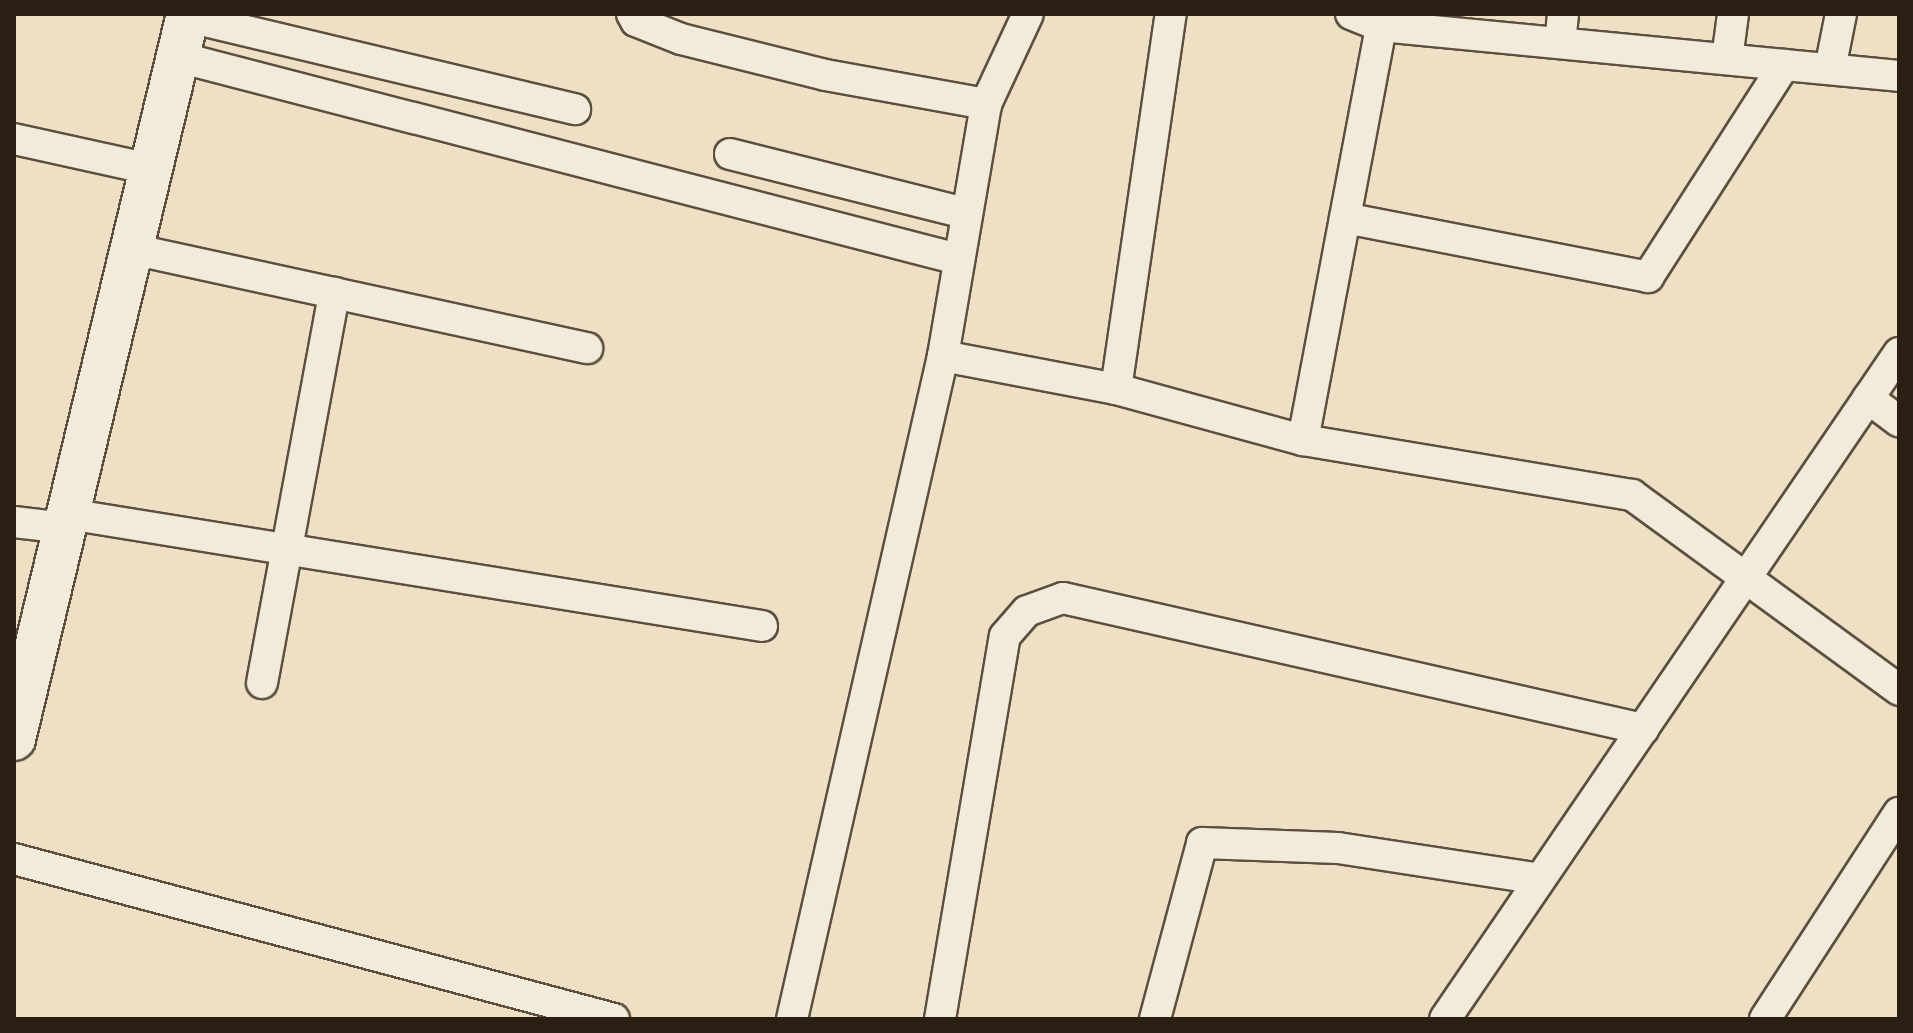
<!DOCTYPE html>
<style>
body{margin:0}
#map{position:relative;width:1913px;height:1033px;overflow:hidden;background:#ede0c4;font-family:Vollkorn,serif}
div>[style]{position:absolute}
.roads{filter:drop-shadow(2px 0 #5c4f40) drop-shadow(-2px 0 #5c4f40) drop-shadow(0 2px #5c4f40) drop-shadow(0 -2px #5c4f40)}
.street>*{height:30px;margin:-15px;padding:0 15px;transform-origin:15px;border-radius:15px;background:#f3ebd9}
.secondary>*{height:42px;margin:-21px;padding:0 21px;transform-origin:21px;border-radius:21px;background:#f3ebd9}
span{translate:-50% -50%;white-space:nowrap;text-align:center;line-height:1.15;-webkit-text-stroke:6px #f3ebd9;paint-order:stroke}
.frame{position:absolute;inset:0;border:16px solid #2b1f14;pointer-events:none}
</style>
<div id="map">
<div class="roads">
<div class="street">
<div style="left:632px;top:14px;width:8px;rotate:60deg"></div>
<div style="left:636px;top:21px;width:48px;rotate:21.8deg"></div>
<div style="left:681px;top:39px;width:148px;rotate:14deg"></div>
<div style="left:825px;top:75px;width:164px;rotate:10.2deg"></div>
<div style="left:1351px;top:14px;width:32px;rotate:22deg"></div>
<div style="left:1381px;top:26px;width:520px;rotate:5.51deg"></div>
<div style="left:188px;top:17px;width:398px;rotate:13.4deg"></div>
<div style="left:1560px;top:43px;width:29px;rotate:-84deg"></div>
<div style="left:178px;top:57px;width:806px;rotate:14.52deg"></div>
<div style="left:1727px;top:59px;width:45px;rotate:-82.4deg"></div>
<div style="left:1830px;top:69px;width:56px;rotate:-78.7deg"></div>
<div style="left:14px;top:139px;width:140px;rotate:12.4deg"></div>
<div style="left:730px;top:154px;width:242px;rotate:14.1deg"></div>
<div style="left:1345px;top:218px;width:309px;rotate:11deg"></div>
<div style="left:1648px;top:277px;width:252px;rotate:-57.3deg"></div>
<div style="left:132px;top:249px;width:466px;rotate:12.3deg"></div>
<div style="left:943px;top:356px;width:176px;rotate:10.8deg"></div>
<div style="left:1116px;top:389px;width:194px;rotate:15.3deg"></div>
<div style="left:1303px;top:440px;width:334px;rotate:9.5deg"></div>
<div style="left:1632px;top:495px;width:331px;rotate:36.1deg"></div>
<div style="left:1116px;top:389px;width:379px;rotate:-81.7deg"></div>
<div style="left:1868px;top:398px;width:39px;rotate:37deg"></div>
<div style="left:1303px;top:440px;width:421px;rotate:-79.3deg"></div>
<div style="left:68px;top:514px;width:703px;rotate:9.17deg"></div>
<div style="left:14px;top:522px;width:51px;rotate:6.7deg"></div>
<div style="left:262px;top:683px;width:397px;rotate:-79.5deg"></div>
<div style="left:14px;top:859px;width:621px;rotate:14.93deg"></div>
<div style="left:792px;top:1019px;width:680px;rotate:-77.17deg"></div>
<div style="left:943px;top:356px;width:256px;rotate:-80.3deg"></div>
<div style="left:986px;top:104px;width:99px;rotate:-65deg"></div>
<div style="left:940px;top:1019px;width:388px;rotate:-80.4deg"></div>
<div style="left:1005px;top:636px;width:33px;rotate:-49deg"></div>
<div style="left:1027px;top:611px;width:38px;rotate:-20deg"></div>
<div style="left:1063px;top:598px;width:595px;rotate:12.73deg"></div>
<div style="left:1155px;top:1019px;width:182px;rotate:-75deg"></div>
<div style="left:1202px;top:843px;width:136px;rotate:2.1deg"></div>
<div style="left:1338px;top:848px;width:204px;rotate:8.7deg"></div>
<div style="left:1445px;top:1019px;width:806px;rotate:-55.72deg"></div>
<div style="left:1765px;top:1019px;width:246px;rotate:-57deg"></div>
</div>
<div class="secondary">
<div style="left:14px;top:739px;width:746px;rotate:-76.5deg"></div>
</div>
</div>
<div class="frame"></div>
</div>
